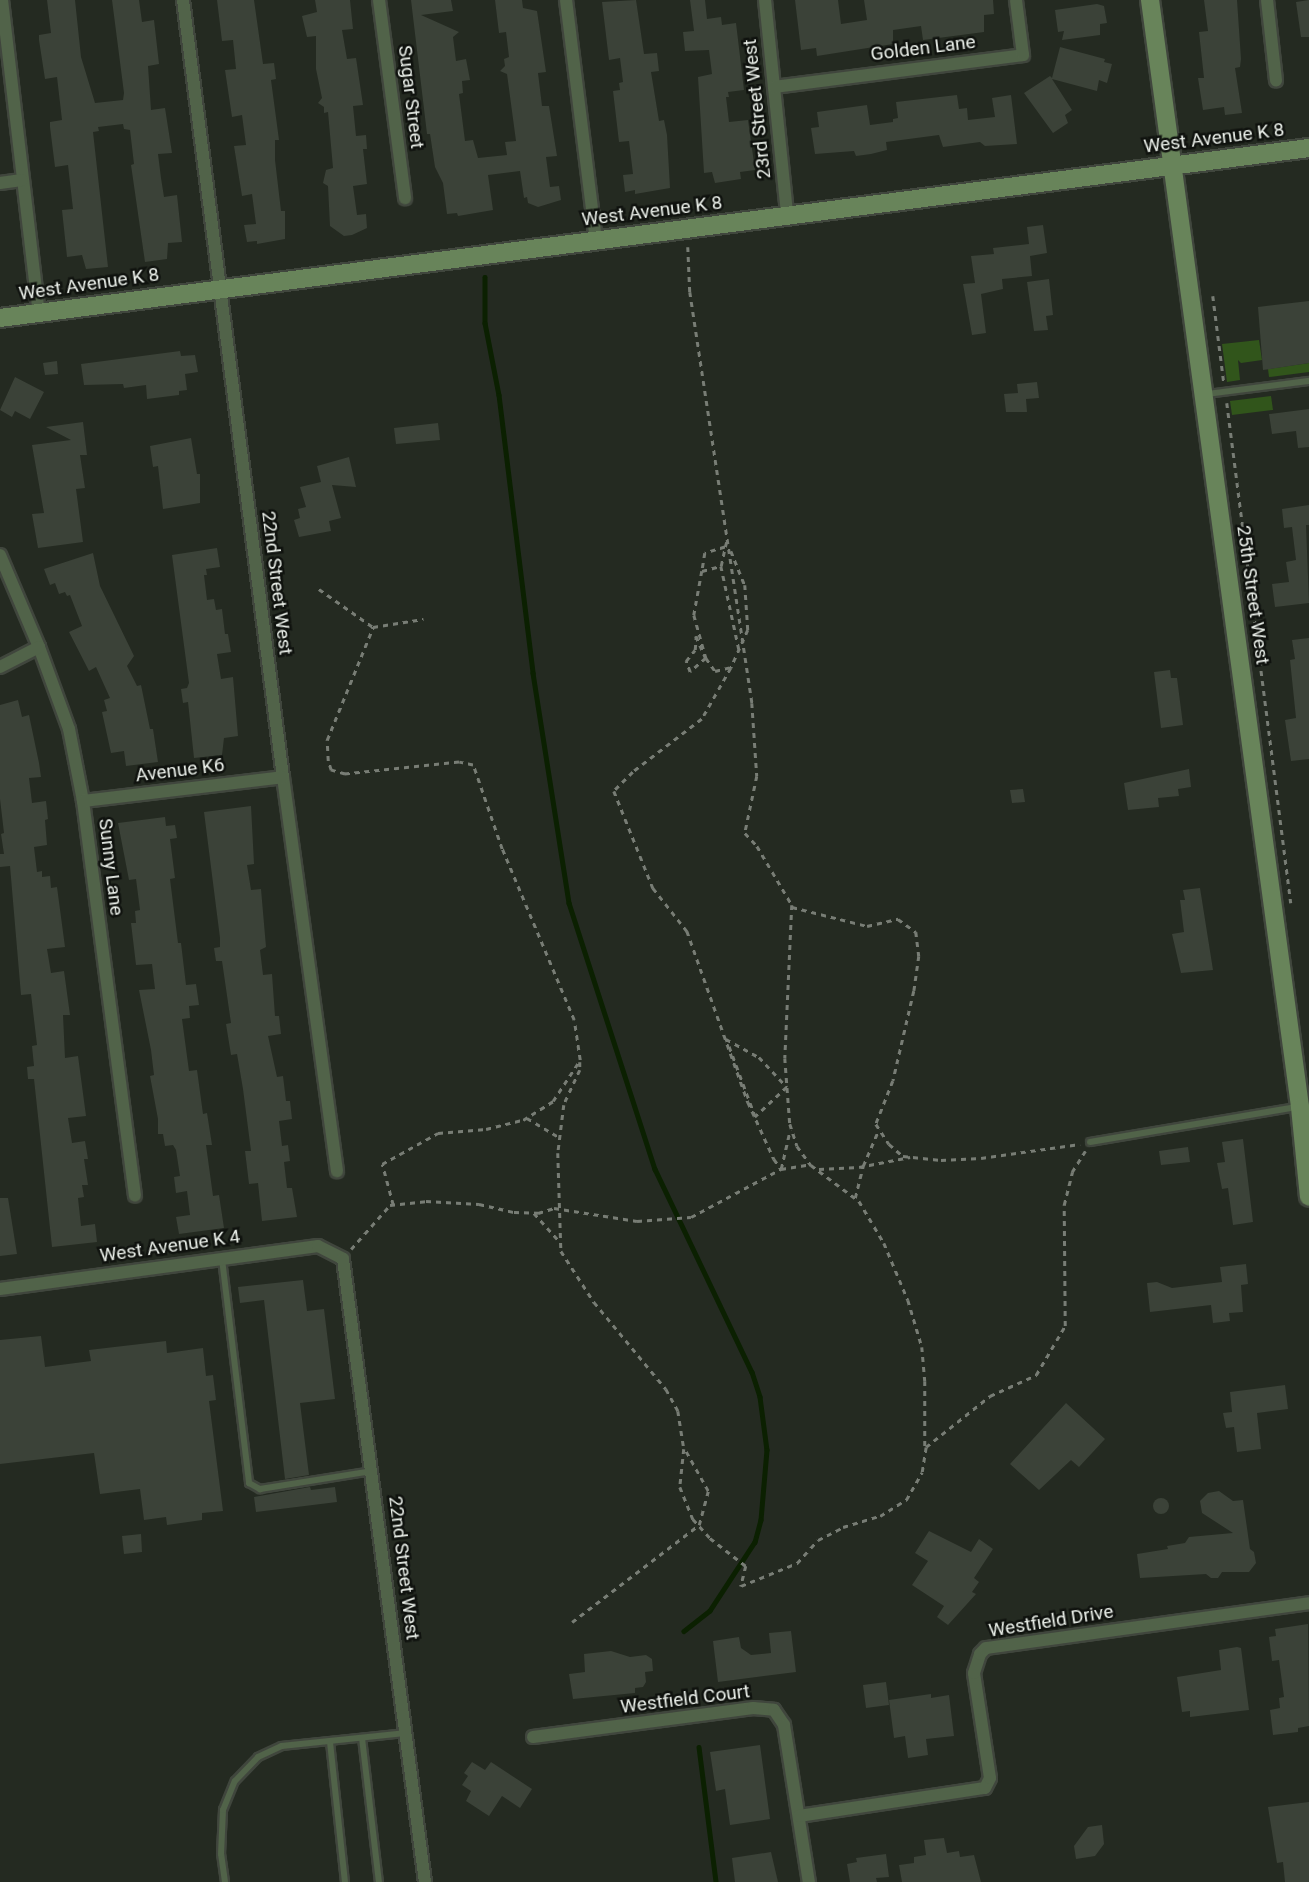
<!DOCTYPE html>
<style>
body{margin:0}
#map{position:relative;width:1309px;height:1882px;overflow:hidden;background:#242a21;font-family:Roboto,sans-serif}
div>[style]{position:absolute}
.green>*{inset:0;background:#31551b}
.stream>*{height:4.5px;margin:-2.25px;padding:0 2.25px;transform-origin:2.25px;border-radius:2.25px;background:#0b2001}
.building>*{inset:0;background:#3b4238}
.round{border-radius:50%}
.path>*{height:2.5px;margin-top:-1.25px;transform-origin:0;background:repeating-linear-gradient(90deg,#787d75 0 5px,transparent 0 10px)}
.roads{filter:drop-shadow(2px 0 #40463d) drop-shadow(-2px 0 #40463d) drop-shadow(0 2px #40463d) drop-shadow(0 -2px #40463d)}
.lane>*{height:6px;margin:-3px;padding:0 3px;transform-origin:3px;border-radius:3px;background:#516349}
.street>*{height:12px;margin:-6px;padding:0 6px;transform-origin:6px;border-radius:6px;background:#516349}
.secondary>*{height:18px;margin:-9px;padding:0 9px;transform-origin:9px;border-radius:9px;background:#68845a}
span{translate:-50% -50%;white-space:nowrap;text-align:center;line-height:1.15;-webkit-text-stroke:5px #0f120e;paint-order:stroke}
.street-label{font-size:19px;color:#ebf0ea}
</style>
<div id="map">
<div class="green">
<div style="clip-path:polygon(1259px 340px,1262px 360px,1241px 363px,1238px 360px,1240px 380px,1227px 382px,1222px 344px)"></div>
<div style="clip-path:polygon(1309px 363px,1309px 372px,1269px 377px,1268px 369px)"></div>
<div style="clip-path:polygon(1271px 396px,1273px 410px,1232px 415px,1230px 401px)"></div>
</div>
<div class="stream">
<div style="left:485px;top:277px;width:46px;rotate:90deg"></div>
<div style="left:485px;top:323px;width:73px;rotate:79deg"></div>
<div style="left:499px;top:395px;width:280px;rotate:83deg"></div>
<div style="left:533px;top:673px;width:233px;rotate:81.1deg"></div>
<div style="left:569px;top:903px;width:280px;rotate:72.1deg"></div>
<div style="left:655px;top:1169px;width:225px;rotate:64.5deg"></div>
<div style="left:752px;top:1372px;width:26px;rotate:72deg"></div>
<div style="left:760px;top:1397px;width:53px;rotate:82.5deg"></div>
<div style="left:767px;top:1450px;width:70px;rotate:94.9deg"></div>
<div style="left:761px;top:1520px;width:23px;rotate:105deg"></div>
<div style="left:755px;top:1542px;width:82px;rotate:123.1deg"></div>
<div style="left:710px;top:1611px;width:33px;rotate:142deg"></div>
<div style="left:699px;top:1747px;width:136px;rotate:82.8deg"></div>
</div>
<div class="building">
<div style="clip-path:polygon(47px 0,75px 0,81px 57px,95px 103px,123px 100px,124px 93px,112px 0,139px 0,142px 22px,154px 20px,159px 64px,148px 66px,151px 110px,165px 108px,172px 153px,158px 154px,161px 178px,164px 197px,177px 195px,182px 242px,168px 243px,167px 259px,145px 262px,131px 165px,134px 164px,130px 130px,124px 129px,123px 124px,98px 127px,99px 131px,93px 132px,108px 267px,86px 269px,82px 255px,67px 257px,62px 210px,73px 209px,68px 165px,55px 167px,50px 127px,50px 122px,62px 120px,57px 77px,45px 79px,39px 40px,39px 35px,51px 33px)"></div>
<div style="clip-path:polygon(217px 0,254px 0,263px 64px,274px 63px,276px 79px,271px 80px,279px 140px,275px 140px,275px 160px,281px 211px,285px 211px,285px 239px,257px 244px,257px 241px,247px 242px,244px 225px,256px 224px,252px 194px,242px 196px,234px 146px,246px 145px,242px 115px,232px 117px,225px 70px,236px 69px,233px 40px,222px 41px)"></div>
<div style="clip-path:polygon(315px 0,350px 0,353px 29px,342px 30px,347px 59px,356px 58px,363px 105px,353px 106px,356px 136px,366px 135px,367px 149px,363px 149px,367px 184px,353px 186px,357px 215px,366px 214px,367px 228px,352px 235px,344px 236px,330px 226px,328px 186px,323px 183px,326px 170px,333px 168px,328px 112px,324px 113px,324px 107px,318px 103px,322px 98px,316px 69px,316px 36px,307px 37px,302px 16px,317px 12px)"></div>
<div style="clip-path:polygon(411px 0,451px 0,453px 11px,421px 15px,459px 32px,453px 37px,456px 61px,466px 59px,470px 80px,462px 81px,463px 93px,459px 94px,465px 141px,473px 140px,478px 158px,507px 155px,505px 142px,516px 141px,507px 74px,500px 71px,505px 66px,504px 59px,509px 57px,506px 32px,499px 33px,495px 0,522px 0,523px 8px,537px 11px,546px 72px,538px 73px,542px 106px,549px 106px,557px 156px,546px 157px,550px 187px,559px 186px,561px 200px,538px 207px,528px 203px,527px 197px,524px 198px,520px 171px,488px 175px,493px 210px,458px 216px,457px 213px,447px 214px,443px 183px,435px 167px,430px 134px,427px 134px)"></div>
<div style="clip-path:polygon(636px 0,644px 54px,657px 53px,659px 71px,651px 72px,659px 121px,664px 120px,667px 135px,670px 188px,635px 194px,635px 190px,625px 192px,623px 175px,633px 174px,629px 141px,619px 142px,613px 91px,620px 90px,619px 83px,623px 82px,620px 58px,609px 60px,602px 2px)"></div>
<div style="clip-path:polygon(690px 0,705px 0,707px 19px,721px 17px,722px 25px,736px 23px,744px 90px,728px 92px,729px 97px,726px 97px,729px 122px,748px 120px,755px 170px,740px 172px,741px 179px,715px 183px,712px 172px,704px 173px,698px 77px,712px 74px,709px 50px,685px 51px,683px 32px,694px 31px)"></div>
<div style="clip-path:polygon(795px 0,838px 0,841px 24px,867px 20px,864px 0,993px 0,994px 14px,984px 15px,984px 32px,923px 40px,921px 26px,893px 30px,893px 44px,817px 56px,816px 48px,801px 50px)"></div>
<div style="clip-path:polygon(1204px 0,1237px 0,1241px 59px,1240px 67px,1235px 68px,1242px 113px,1225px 115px,1224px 107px,1203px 110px,1198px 78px,1204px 78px,1199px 32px,1208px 31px)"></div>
<div style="clip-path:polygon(1309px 0,1309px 37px,1301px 37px,1296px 2px)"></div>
<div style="clip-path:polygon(1097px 4px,1104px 6px,1107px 23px,1100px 24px,1100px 35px,1062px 40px,1064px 31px,1058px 32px,1055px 10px)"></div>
<div style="clip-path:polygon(1060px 47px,1105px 59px,1104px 62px,1112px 64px,1107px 83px,1099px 80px,1097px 91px,1052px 79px,1072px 110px,1065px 115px,1068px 123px,1053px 133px,1024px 93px,1050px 76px,1052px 78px)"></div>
<div style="clip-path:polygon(957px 95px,959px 109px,967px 108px,968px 120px,995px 117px,992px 98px,1011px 95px,1017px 144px,985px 146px,980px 142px,943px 147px,939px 135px,886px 142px,887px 150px,871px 154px,856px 156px,854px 151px,815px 154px,811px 128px,819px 127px,817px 112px,867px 105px,870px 125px,893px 122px,893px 119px,898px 118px,896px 102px)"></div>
<div style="clip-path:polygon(1043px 225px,1047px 253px,1030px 256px,1032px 276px,1002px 279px,1003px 289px,981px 294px,986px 333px,972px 335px,963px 284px,975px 283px,971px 256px,994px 254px,993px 248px,1029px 244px,1027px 227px)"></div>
<div style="clip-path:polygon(1049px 279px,1053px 315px,1046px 316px,1048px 330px,1034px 331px,1027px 282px)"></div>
<div style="clip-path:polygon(1309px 301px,1309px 363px,1263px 370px,1258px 307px)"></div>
<div style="clip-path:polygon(180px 351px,181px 356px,195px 355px,198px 372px,185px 374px,187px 390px,179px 391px,179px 395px,147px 399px,146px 385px,124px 388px,123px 384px,84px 385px,81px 364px)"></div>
<div style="clip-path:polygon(57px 361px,58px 374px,45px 375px,43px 363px)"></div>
<div style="clip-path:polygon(15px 377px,44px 392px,30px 419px,15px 411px,12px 417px,0 410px)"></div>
<div style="clip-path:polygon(1037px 382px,1039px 398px,1026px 399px,1027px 412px,1006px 412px,1004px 394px,1018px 393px,1017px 384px)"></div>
<div style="clip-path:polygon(1309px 409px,1309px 447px,1298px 448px,1296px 431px,1272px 434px,1269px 414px)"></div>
<div style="clip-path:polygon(83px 422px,87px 455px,80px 455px,85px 488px,76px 489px,83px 542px,38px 548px,32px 514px,44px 513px,32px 445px,71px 440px,46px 427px)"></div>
<div style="clip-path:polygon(438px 423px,440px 440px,396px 444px,394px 428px)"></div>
<div style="clip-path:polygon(191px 438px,197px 474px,200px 474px,200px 503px,163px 509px,158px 466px,153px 467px,150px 446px)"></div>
<div style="clip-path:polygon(349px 457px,356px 487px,332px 485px,341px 518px,329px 521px,331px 531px,299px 537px,294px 520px,300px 518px,298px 509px,306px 507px,300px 487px,321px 482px,317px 466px)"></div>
<div style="clip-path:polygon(1309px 505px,1309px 525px,1306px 525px,1309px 603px,1275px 607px,1272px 584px,1289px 582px,1286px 562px,1296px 560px,1292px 527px,1284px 528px,1282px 509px)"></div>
<div style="clip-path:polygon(217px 548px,220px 567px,206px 569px,207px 575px,204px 575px,207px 600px,214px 599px,216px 610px,222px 609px,225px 634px,228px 634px,231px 652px,217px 654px,221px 679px,233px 677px,238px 736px,224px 738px,222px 755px,194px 758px,188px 702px,183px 703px,181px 689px,187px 688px,189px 683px,172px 555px)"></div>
<div style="clip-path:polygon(93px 553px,100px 586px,134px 656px,127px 666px,137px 686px,141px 685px,150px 729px,153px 729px,158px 762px,126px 766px,124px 751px,111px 753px,102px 712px,107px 711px,104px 700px,110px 698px,96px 667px,89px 671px,69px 632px,82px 626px,70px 595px,67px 596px,65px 592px,59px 594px,55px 583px,50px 585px,44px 569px)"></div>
<div style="clip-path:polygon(1309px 638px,1309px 759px,1291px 761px,1285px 720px,1296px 718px,1290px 660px,1295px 659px,1292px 640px)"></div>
<div style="clip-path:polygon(1170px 670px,1171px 678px,1177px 678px,1183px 725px,1161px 728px,1154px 672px)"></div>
<div style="clip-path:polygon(18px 700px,22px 717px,29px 715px,39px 763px,41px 777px,29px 778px,32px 803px,46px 801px,48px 819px,45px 820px,47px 845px,34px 847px,37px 872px,42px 871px,42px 877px,50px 876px,51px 888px,57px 887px,65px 947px,47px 949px,51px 973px,64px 971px,70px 1015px,63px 1015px,65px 1058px,78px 1056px,86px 1116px,68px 1118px,72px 1143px,85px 1141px,88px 1159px,84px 1159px,88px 1185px,82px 1185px,84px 1197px,78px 1198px,81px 1226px,95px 1224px,97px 1242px,52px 1247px,34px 1079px,28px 1079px,27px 1067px,34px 1066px,32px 1046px,37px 1045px,31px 994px,21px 995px,10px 866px,0 867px,0 854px,4px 854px,1px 834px,4px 833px,0 799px,0 705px)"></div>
<div style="clip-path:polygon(1189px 769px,1191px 787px,1178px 789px,1179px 796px,1158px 798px,1159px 807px,1128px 810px,1124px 783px)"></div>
<div style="clip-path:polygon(1023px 789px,1025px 802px,1012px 803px,1010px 790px)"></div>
<div style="clip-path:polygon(251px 806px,254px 864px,247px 865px,251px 890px,261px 889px,266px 947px,260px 950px,263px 975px,272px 974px,275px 1016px,279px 1016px,281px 1034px,268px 1036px,277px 1077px,283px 1076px,286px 1101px,290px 1101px,292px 1119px,279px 1121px,282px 1146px,288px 1145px,290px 1161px,284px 1162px,287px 1188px,292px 1188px,297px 1217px,262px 1221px,258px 1183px,249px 1184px,245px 1151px,251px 1151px,243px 1089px,237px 1054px,231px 1055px,226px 1024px,231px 1023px,222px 961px,216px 961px,214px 948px,220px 947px,220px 938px,204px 812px)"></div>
<div style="clip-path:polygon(165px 817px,166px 826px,175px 825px,177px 838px,170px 839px,175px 878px,170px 879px,178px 943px,181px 943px,186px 985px,196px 984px,199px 1005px,189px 1006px,190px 1018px,182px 1019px,189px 1071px,197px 1070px,203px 1114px,207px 1113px,212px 1145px,206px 1145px,213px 1196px,219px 1195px,224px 1228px,179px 1234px,176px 1217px,190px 1215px,187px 1191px,176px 1193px,174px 1177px,180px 1176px,176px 1150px,173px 1145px,165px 1146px,163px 1134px,158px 1134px,158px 1119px,150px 1076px,154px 1075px,151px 1050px,139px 990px,155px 989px,152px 964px,136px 965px,131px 923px,136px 923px,135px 911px,140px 910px,136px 879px,129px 880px,118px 823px)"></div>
<div style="clip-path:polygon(1200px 888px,1213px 970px,1181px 973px,1172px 934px,1184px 932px,1180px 900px,1185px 900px,1183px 890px)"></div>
<div style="clip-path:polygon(1243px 1139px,1253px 1222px,1233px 1225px,1228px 1188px,1222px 1189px,1217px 1163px,1225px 1162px,1222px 1142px)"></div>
<div style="clip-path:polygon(1188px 1147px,1190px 1162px,1161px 1165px,1159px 1151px)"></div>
<div style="clip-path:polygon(0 1198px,8px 1198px,17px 1254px,0 1256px)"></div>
<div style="clip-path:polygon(1246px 1264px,1248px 1284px,1241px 1285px,1243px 1312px,1229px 1313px,1230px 1321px,1213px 1323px,1211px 1305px,1150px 1312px,1147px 1283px,1157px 1282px,1172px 1288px,1222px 1282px,1220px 1267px)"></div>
<div style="clip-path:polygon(303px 1280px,307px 1311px,324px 1309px,335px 1399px,300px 1403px,309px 1475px,285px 1479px,264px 1300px,240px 1303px,238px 1287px)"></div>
<div style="clip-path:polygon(41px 1336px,45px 1367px,91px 1361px,89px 1350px,166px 1341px,167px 1353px,203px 1348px,206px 1376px,213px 1375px,216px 1400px,209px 1401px,223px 1511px,202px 1513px,202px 1520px,167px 1525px,166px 1517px,144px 1520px,140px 1489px,100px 1494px,94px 1453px,0 1464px,0 1340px)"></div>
<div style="clip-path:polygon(1285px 1385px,1288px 1409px,1257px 1413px,1261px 1449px,1237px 1452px,1234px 1427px,1226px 1428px,1223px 1413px,1232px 1412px,1230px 1392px)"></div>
<div style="clip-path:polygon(1066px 1403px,1105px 1439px,1079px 1467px,1071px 1460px,1039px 1490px,1010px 1464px)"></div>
<div style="clip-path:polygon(310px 1487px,311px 1490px,335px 1487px,337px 1502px,256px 1512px,254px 1497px)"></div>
<div style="clip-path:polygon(1219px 1491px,1233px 1501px,1243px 1500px,1250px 1549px,1254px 1552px,1256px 1563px,1249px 1572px,1222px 1572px,1218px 1578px,1211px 1578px,1206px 1574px,1140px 1578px,1137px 1554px,1168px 1549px,1167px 1546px,1185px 1543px,1189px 1537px,1233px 1533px,1202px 1513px,1200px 1501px,1208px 1493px)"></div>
<div class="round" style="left:1153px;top:1498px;width:16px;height:16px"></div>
<div style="clip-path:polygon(929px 1531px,971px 1552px,979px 1539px,993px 1549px,974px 1578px,979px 1582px,972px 1592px,976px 1594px,948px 1625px,937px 1617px,944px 1606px,912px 1585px,928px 1561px,915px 1553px)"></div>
<div style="clip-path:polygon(141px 1534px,142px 1552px,124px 1554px,122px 1536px)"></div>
<div style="clip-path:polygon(1308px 1624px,1309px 1726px,1298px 1728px,1298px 1732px,1273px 1735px,1270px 1710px,1280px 1708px,1279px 1698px,1284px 1697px,1279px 1660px,1272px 1661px,1269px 1637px,1276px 1636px,1275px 1629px)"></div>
<div style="clip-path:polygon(791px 1631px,796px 1672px,718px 1682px,713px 1641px,739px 1637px,741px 1648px,751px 1655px,771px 1653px,769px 1633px)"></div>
<div style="clip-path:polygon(1237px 1647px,1241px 1648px,1249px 1710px,1190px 1717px,1190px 1711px,1182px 1712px,1177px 1677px,1221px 1670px,1219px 1650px)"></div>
<div style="clip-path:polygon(611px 1651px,630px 1657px,646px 1655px,652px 1659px,653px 1671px,645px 1672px,646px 1682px,643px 1687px,635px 1688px,635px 1693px,573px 1699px,569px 1674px,585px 1672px,584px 1654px)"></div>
<div style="clip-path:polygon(886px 1682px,889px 1705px,866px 1708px,863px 1685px)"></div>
<div style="clip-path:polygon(931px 1694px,931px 1698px,949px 1695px,954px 1736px,926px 1739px,928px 1755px,908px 1758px,905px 1736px,894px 1738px,889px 1700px)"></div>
<div style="clip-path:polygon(760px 1745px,770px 1819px,730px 1825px,725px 1789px,716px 1791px,710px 1752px)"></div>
<div style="clip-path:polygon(472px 1762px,485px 1770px,491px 1762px,532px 1789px,520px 1808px,502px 1796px,489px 1816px,466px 1801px,471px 1791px,462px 1785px,468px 1776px,464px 1773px)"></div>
<div style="clip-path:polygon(1309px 1802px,1309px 1882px,1285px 1882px,1283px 1862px,1277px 1863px,1268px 1807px)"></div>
<div style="clip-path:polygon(1102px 1825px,1104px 1844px,1095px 1856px,1076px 1859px,1074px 1846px,1088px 1827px)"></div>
<div style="clip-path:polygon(944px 1838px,947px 1853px,959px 1851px,960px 1857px,974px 1855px,981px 1882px,902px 1882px,899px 1865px,914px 1863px,914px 1857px,926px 1855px,924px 1840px)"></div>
<div style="clip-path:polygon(771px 1852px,778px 1882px,735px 1882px,732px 1858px)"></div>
<div style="clip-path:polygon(886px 1854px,889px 1877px,876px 1878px,877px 1882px,850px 1882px,847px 1864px,857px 1862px,856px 1858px)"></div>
</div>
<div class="path">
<div style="left:688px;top:247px;width:45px;rotate:87.5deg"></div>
<div style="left:690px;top:292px;width:416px;rotate:81.4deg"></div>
<div style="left:752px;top:703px;width:73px;rotate:86.1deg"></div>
<div style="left:757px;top:776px;width:58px;rotate:101.9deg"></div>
<div style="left:745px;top:833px;width:18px;rotate:47deg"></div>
<div style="left:757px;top:846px;width:69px;rotate:59.3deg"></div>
<div style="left:792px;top:905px;width:153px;rotate:92.6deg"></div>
<div style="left:785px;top:1058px;width:66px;rotate:85.7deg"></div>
<div style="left:790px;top:1124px;width:23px;rotate:72deg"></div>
<div style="left:797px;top:1146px;width:24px;rotate:54deg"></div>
<div style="left:811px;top:1165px;width:60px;rotate:36.9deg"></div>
<div style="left:859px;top:1201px;width:49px;rotate:59.2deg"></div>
<div style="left:884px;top:1243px;width:62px;rotate:67.2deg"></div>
<div style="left:908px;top:1300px;width:49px;rotate:73.4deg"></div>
<div style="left:922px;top:1347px;width:34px;rotate:85deg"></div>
<div style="left:925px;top:1381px;width:69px;rotate:90deg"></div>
<div style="left:1213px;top:296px;width:88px;rotate:82.8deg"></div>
<div style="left:1227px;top:403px;width:504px;rotate:82.71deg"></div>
<div style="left:725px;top:547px;width:21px;rotate:163deg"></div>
<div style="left:705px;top:553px;width:18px;rotate:99deg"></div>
<div style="left:702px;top:571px;width:20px;rotate:-15deg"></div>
<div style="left:721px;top:566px;width:19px;rotate:-78deg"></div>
<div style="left:725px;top:547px;width:7px;rotate:-74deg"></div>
<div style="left:731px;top:551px;width:37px;rotate:68deg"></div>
<div style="left:745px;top:585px;width:45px;rotate:86.2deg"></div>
<div style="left:748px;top:630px;width:42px;rotate:114.1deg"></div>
<div style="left:731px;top:668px;width:59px;rotate:119.6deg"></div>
<div style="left:702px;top:719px;width:87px;rotate:142.5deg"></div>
<div style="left:633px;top:772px;width:27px;rotate:135deg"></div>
<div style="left:614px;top:791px;width:105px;rotate:68.1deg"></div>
<div style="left:653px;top:888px;width:55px;rotate:51.7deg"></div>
<div style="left:687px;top:931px;width:182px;rotate:70.4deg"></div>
<div style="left:748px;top:1102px;width:63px;rotate:65.5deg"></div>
<div style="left:774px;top:1159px;width:12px;rotate:55deg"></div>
<div style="left:781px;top:1169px;width:30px;rotate:-9deg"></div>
<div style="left:721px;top:566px;width:85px;rotate:77.8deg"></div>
<div style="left:702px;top:571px;width:45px;rotate:100.3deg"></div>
<div style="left:694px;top:615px;width:45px;rotate:74.4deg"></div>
<div style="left:706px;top:658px;width:16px;rotate:55deg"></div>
<div style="left:715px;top:671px;width:16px;rotate:-14deg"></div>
<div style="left:319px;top:589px;width:66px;rotate:35.1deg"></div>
<div style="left:696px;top:636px;width:24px;rotate:66deg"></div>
<div style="left:706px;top:658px;width:21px;rotate:139deg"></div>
<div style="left:690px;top:672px;width:12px;rotate:-110deg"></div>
<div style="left:686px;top:661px;width:14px;rotate:-51deg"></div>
<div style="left:695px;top:650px;width:14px;rotate:-86deg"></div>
<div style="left:792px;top:907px;width:77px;rotate:14.2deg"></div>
<div style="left:867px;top:926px;width:32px;rotate:-13deg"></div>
<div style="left:898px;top:919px;width:22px;rotate:36deg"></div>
<div style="left:916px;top:932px;width:24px;rotate:83deg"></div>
<div style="left:919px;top:956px;width:35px;rotate:98deg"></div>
<div style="left:914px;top:991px;width:92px;rotate:103.1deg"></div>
<div style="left:893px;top:1081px;width:46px;rotate:111.6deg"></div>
<div style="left:876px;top:1124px;width:24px;rotate:57deg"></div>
<div style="left:889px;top:1144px;width:18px;rotate:41deg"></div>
<div style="left:903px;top:1156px;width:38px;rotate:6deg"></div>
<div style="left:941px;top:1160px;width:40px;rotate:-2.9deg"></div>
<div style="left:981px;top:1158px;width:100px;rotate:-8deg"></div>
<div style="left:726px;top:1039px;width:38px;rotate:29deg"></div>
<div style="left:759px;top:1057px;width:41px;rotate:47deg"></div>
<div style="left:787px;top:1087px;width:44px;rotate:136.8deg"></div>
<div style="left:755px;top:1117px;width:83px;rotate:-110.4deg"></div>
<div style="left:580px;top:1062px;width:8px;rotate:90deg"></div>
<div style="left:580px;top:1070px;width:38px;rotate:115deg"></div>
<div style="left:564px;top:1105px;width:48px;rotate:97.1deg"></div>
<div style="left:558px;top:1153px;width:98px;rotate:88.2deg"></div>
<div style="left:561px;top:1251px;width:61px;rotate:57.1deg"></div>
<div style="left:594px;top:1302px;width:113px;rotate:50.4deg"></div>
<div style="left:666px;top:1389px;width:25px;rotate:61deg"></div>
<div style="left:678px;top:1411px;width:38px;rotate:81deg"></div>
<div style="left:684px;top:1449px;width:38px;rotate:96deg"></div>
<div style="left:680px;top:1487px;width:35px;rotate:68deg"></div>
<div style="left:693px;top:1519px;width:25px;rotate:48deg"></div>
<div style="left:710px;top:1538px;width:46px;rotate:37.9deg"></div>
<div style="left:746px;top:1566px;width:21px;rotate:104deg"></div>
<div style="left:527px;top:1118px;width:39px;rotate:31deg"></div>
<div style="left:819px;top:1169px;width:40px;rotate:-2.9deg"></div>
<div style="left:859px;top:1167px;width:52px;rotate:-11.1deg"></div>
<div style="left:855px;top:1198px;width:33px;rotate:-76deg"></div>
<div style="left:863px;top:1166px;width:40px;rotate:-66.6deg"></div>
<div style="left:393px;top:1205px;width:42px;rotate:-105deg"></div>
<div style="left:382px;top:1164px;width:64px;rotate:-29deg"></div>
<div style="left:438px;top:1133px;width:48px;rotate:-4.8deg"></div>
<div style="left:486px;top:1129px;width:38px;rotate:-14deg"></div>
<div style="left:523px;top:1120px;width:36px;rotate:-32deg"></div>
<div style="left:553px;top:1101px;width:49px;rotate:-56.6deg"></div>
<div style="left:580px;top:1060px;width:40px;rotate:-98.5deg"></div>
<div style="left:574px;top:1020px;width:186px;rotate:-112.8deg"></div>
<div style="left:502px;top:849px;width:89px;rotate:-109deg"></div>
<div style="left:473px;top:765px;width:14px;rotate:-168deg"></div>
<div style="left:459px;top:762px;width:115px;rotate:174deg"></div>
<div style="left:345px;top:774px;width:15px;rotate:-164deg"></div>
<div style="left:331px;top:770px;width:9px;rotate:-108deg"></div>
<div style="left:328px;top:761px;width:21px;rotate:-93deg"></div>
<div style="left:327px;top:740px;width:122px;rotate:-67.8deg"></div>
<div style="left:373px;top:627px;width:51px;rotate:-9.1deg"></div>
<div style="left:534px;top:1213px;width:39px;rotate:48deg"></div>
<div style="left:351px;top:1249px;width:59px;rotate:-48.4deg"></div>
<div style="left:390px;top:1205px;width:36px;rotate:-6deg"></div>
<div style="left:426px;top:1201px;width:53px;rotate:3.2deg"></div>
<div style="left:479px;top:1204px;width:36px;rotate:13deg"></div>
<div style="left:514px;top:1212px;width:24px;rotate:2deg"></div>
<div style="left:538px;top:1213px;width:17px;rotate:-17deg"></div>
<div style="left:554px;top:1208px;width:84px;rotate:8.9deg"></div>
<div style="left:637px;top:1221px;width:54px;rotate:-4.2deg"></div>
<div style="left:691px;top:1217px;width:102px;rotate:-28.1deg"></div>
<div style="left:781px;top:1169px;width:40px;rotate:-77deg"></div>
<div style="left:741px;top:1586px;width:61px;rotate:-22.3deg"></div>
<div style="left:797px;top:1563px;width:31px;rotate:-48deg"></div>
<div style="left:818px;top:1540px;width:28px;rotate:-27deg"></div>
<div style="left:843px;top:1527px;width:39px;rotate:-17deg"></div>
<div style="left:880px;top:1516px;width:31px;rotate:-32deg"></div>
<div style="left:906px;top:1500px;width:32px;rotate:-60deg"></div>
<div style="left:922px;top:1472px;width:25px;rotate:-81deg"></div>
<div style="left:926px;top:1447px;width:82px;rotate:-38.6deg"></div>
<div style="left:990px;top:1396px;width:51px;rotate:-24.5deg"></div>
<div style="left:1036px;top:1375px;width:57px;rotate:-59.4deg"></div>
<div style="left:1065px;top:1326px;width:121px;rotate:-90.5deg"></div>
<div style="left:1064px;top:1205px;width:34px;rotate:-76deg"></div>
<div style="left:1072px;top:1172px;width:25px;rotate:-58deg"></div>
<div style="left:572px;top:1622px;width:160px;rotate:-37.4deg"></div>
<div style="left:699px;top:1525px;width:35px;rotate:-75deg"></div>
<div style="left:708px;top:1491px;width:47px;rotate:-119.3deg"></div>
</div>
<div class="roads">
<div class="lane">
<div style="left:1207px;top:394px;width:103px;rotate:-7.3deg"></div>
<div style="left:1090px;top:1142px;width:211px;rotate:-9.6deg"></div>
<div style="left:222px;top:1259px;width:226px;rotate:83.1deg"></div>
<div style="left:249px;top:1483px;width:13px;rotate:29deg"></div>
<div style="left:260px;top:1489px;width:113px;rotate:-9.1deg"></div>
<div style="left:362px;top:1738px;width:145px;rotate:83.3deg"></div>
<div style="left:330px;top:1742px;width:141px;rotate:83.9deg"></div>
<div style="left:225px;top:1882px;width:28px;rotate:-98deg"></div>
<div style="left:221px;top:1854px;width:44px;rotate:-87.4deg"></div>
<div style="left:223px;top:1810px;width:31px;rotate:-68deg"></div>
<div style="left:235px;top:1781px;width:33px;rotate:-46deg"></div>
<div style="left:258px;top:1757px;width:26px;rotate:-25deg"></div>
<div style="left:282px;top:1746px;width:125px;rotate:-6deg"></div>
</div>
<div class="street">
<div style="left:2px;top:0;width:315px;rotate:83.3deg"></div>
<div style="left:183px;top:0;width:783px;rotate:82.67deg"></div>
<div style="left:283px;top:777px;width:398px;rotate:82.2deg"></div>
<div style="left:379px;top:0;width:200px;rotate:82.5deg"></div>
<div style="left:566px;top:0;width:242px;rotate:82.9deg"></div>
<div style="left:765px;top:0;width:215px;rotate:84.1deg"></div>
<div style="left:1267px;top:0;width:81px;rotate:83.6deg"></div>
<div style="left:774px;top:87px;width:251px;rotate:-7.3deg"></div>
<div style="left:1023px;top:55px;width:55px;rotate:-97.3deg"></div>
<div style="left:0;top:183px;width:22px;rotate:-8deg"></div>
<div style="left:0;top:555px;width:100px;rotate:67deg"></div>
<div style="left:39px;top:647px;width:87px;rotate:69.9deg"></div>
<div style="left:69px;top:729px;width:73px;rotate:79deg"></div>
<div style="left:83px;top:801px;width:398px;rotate:82.5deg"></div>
<div style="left:0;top:667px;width:44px;rotate:-27.1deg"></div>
<div style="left:83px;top:801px;width:201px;rotate:-6.8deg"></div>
<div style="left:0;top:1289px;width:321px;rotate:-7.7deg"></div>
<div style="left:318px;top:1246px;width:28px;rotate:27deg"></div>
<div style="left:343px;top:1259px;width:628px;rotate:82.5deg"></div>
<div style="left:533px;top:1737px;width:222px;rotate:-7.5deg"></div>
<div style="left:753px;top:1708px;width:21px;rotate:5deg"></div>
<div style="left:774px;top:1710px;width:18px;rotate:56deg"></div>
<div style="left:784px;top:1725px;width:159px;rotate:81deg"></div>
<div style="left:799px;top:1816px;width:188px;rotate:-8.6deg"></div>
<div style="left:985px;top:1788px;width:11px;rotate:-63deg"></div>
<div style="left:990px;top:1778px;width:106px;rotate:-98.7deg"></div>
<div style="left:974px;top:1673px;width:20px;rotate:-72deg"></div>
<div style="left:980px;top:1654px;width:8px;rotate:-45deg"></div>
<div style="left:986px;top:1648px;width:326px;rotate:-7.9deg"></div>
</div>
<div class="secondary">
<div style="left:1150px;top:0;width:1117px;rotate:82.28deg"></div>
<div style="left:1300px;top:1107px;width:90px;rotate:84.3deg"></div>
<div style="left:0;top:318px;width:1320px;rotate:-7.4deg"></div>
</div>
</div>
<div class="street-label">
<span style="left:923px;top:48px;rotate:-7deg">Golden Lane</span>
<span style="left:411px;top:97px;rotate:83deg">Sugar Street</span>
<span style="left:757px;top:109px;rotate:-96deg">23rd Street West</span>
<span style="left:1214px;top:138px;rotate:-7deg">West Avenue K 8</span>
<span style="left:652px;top:211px;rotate:-7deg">West Avenue K 8</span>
<span style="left:89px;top:284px;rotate:-8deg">West Avenue K 8</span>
<span style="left:277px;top:583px;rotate:83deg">22nd Street West</span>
<span style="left:1253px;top:595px;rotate:82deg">25th Street West</span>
<span style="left:180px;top:770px;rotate:-7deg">Avenue K6</span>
<span style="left:111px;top:867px;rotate:83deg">Sunny Lane</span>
<span style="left:170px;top:1246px;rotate:-8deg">West Avenue K 4</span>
<span style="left:404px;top:1568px;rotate:83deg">22nd Street West</span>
<span style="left:1051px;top:1621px;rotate:-9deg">Westfield Drive</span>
<span style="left:685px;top:1699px;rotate:-7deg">Westfield Court</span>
</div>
</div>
